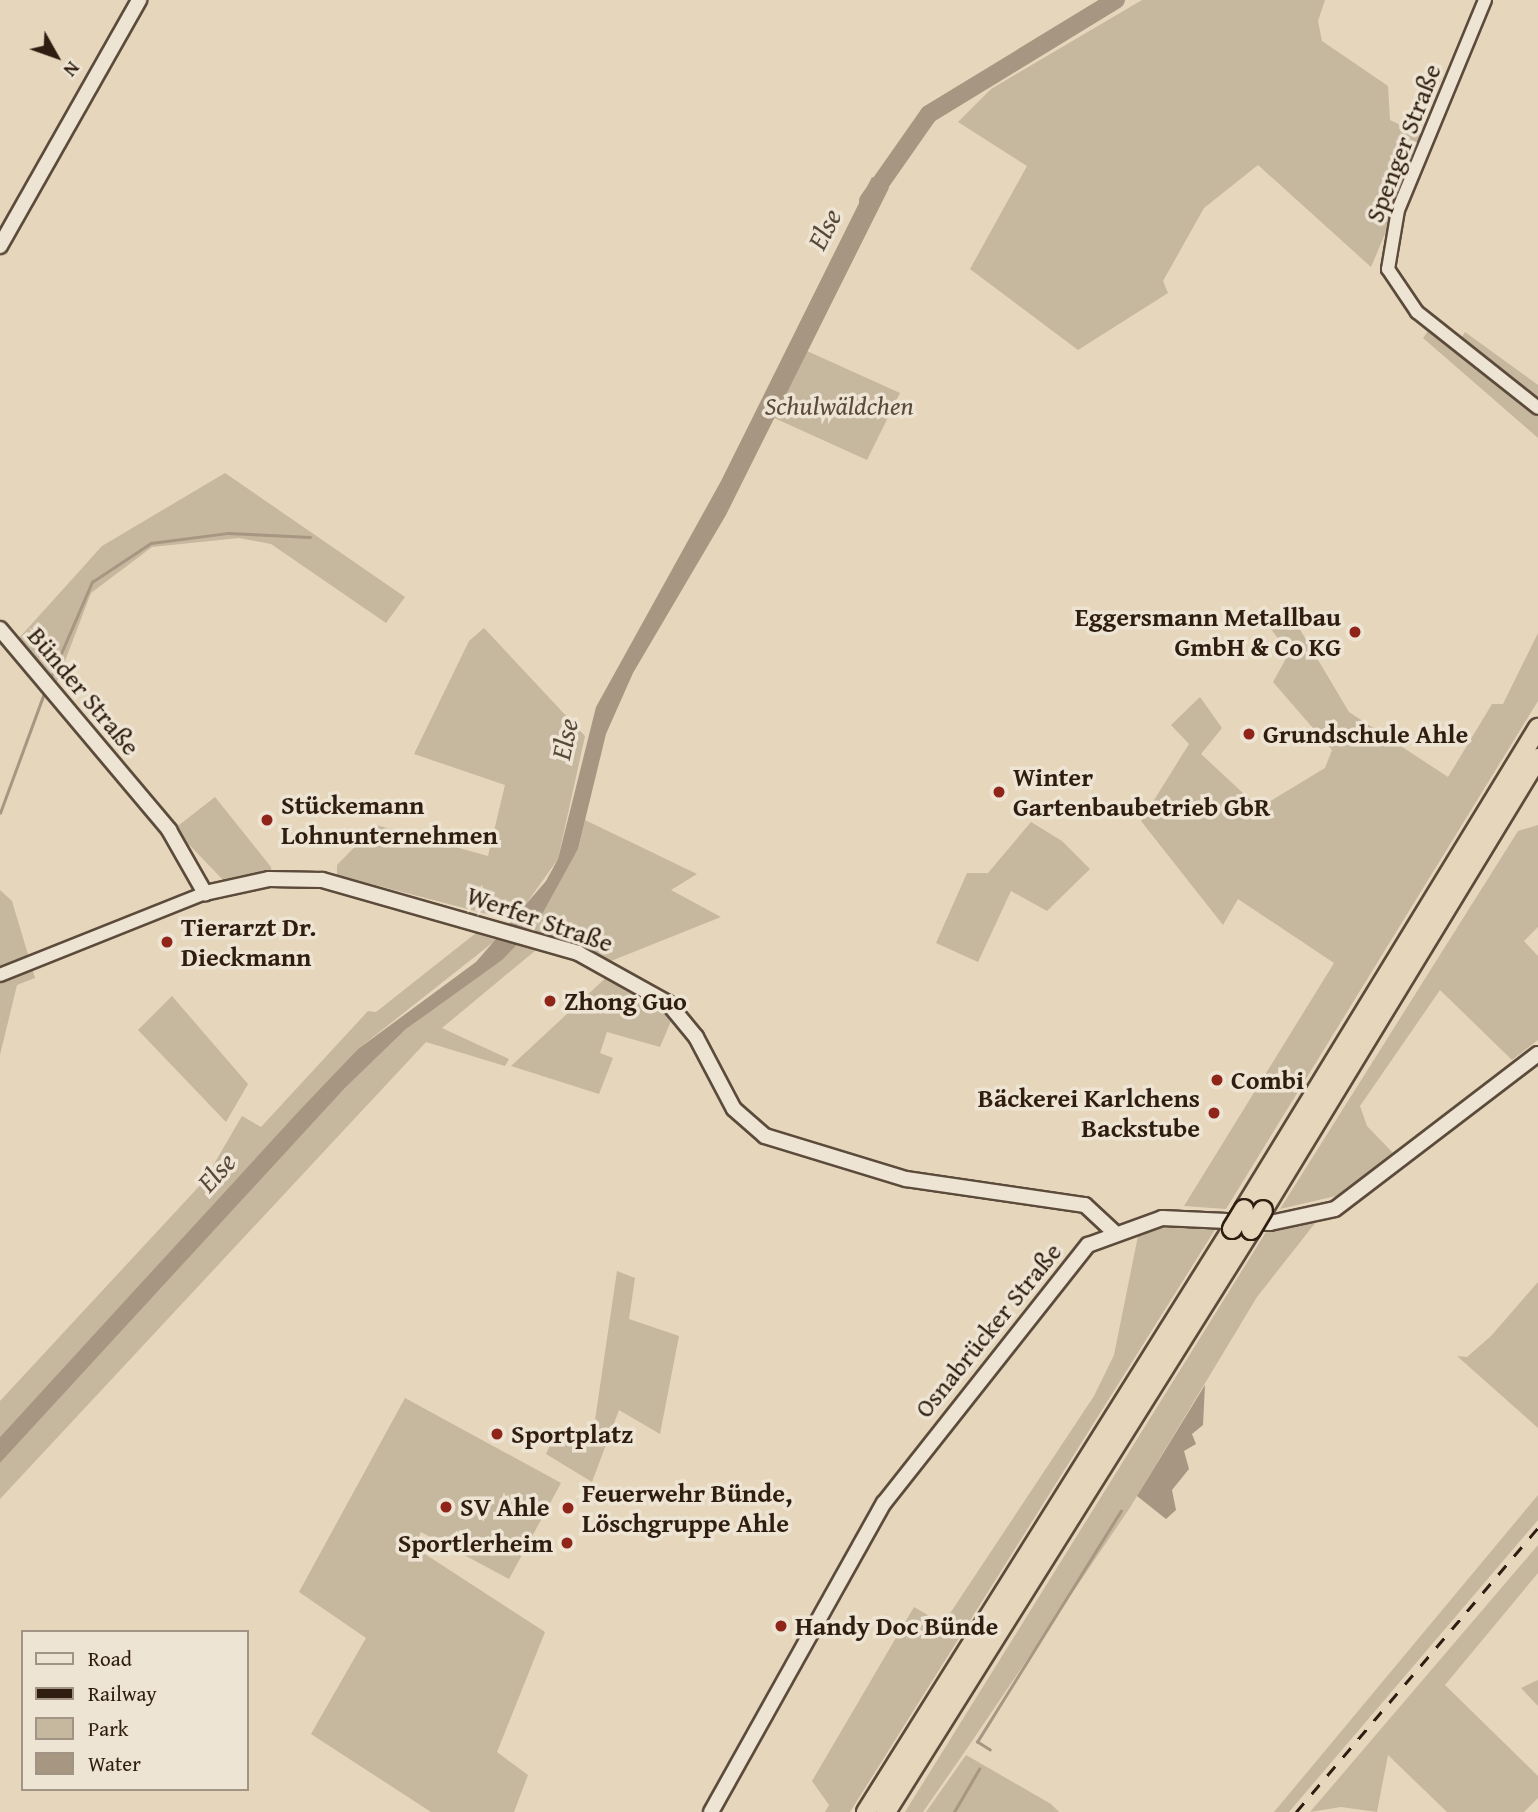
<!DOCTYPE html>
<meta charset="utf-8">
<style>
body{margin:0}
#map{position:relative;width:1538px;height:1812px;overflow:hidden;background:#e5d6bc;font-family:"Gentium Book Plus",serif}
div>[style]{position:absolute}
.green>*{inset:0;background:#c6b79f}
.water>*{inset:0;background:#a79782}
.stream>*{height:2.5px;margin:-1.25px;padding:0 1.25px;transform-origin:1.25px;border-radius:1.25px;background:#a79782}
.river>*{height:18px;margin:-9px;padding:0 9px;transform-origin:9px;border-radius:9px;background:#a79782}
.roads{filter:drop-shadow(2px 0 #5c4b3b) drop-shadow(-2px 0 #5c4b3b) drop-shadow(0 2px #5c4b3b) drop-shadow(0 -2px #5c4b3b)}
.tertiary>*{height:12px;margin:-6px;padding:0 6px;transform-origin:6px;border-radius:6px;background:#eee4d3}
.secondary>*{height:14px;margin:-7px;padding:0 7px;transform-origin:7px;border-radius:7px;background:#eee4d3}
.motorway>*{height:18px;margin:-9px;padding:0 9px;transform-origin:9px;border-radius:9px;background:#e5d6bc}
.rail>*{height:2.5px;margin-top:-1.25px;transform-origin:0;background:repeating-linear-gradient(90deg,#2e1d10 0 12px,transparent 0 24px)}
.bridges{filter:drop-shadow(2px 0 #2e1d10) drop-shadow(-2px 0 #2e1d10) drop-shadow(0 2px #2e1d10) drop-shadow(0 -2px #2e1d10)}
.motorway-bridge>*{height:18px;margin:-9px;padding:0 9px;transform-origin:9px;border-radius:9px;background:#e5d6bc}
.dots>*{width:19px;height:19px;translate:-50% -50%;box-sizing:border-box;border:4px solid #eee4d3;border-radius:50%}
span{translate:-50% -50%;white-space:nowrap;text-align:center;line-height:1.15;-webkit-text-stroke:7px #eee4d3;paint-order:stroke}
.street-label{font-size:26px;color:#2e1d10}
.park-label{font-size:26px;color:#5c4b3b;font-style:italic}
.poi-label{font-size:26px;color:#2e1d10;font-weight:700}
.right{translate:-100% -50%;text-align:right}
.left{translate:0 -50%;text-align:left}
.water-label{font-size:28px;color:#584838;font-style:italic}
.legend{position:absolute;left:21px;top:1630px;width:228px;height:161px;box-sizing:border-box;background:#eee4d3;border:2px solid #a19485;margin:0;padding:9px 12px;list-style:none;font-size:21px;color:#2e1d10}
.legend li{display:flex;align-items:center;gap:14px;height:35px}
.legend b{width:35px;border:2px solid #a19485}
.north{position:absolute;left:21px;top:21px;width:70px;height:70px;-webkit-text-stroke:5px #eee4d3;paint-order:stroke;rotate:130deg;font-size:19px;font-weight:700;line-height:28px;text-align:center;color:#2e1d10}
.north::after{content:'';display:block;margin:auto;width:24px;height:32px;background:#2e1d10;clip-path:polygon(50% 0,100% 100%,50% 72%,0 100%)}
</style>
<div id="map">
<div class="green">
<div style="clip-path:polygon(1142px 0,1325px 0,1318px 21px,1322px 41px,1388px 86px,1390px 120px,1426px 137px,1371px 267px,1258px 165px,1204px 208px,1163px 281px,1168px 293px,1078px 350px,970px 269px,1027px 166px,958px 122px,991px 89px)"></div>
<div style="clip-path:polygon(1428px 331px,1453px 351px,1465px 332px,1538px 385px,1538px 438px,1423px 338px)"></div>
<div style="clip-path:polygon(807px 351px,900px 393px,867px 460px,772px 417px)"></div>
<div style="clip-path:polygon(225px 473px,405px 597px,386px 623px,271px 544px,239px 538px,152px 547px,91px 593px,57px 682px,19px 638px,102px 546px)"></div>
<div style="clip-path:polygon(1289px 611px,1349px 712px,1448px 777px,1492px 704px,1503px 704px,1538px 633px,1538px 701px,1226px 1209px,1184px 1206px,1334px 963px,1238px 899px,1223px 925px,1141px 821px,1189px 744px,1171px 725px,1200px 697px,1222px 728px,1201px 754px,1259px 808px,1325px 768px,1332px 750px,1273px 682px,1289px 653px,1262px 617px)"></div>
<div style="clip-path:polygon(484px 628px,585px 736px,558px 859px,514px 921px,337px 875px,337px 865px,376px 825px,488px 856px,505px 785px,414px 754px,469px 641px)"></div>
<div style="clip-path:polygon(215px 797px,271px 867px,272px 875px,224px 881px,174px 829px)"></div>
<div style="clip-path:polygon(585px 820px,697px 874px,671px 890px,721px 917px,611px 961px,531px 930px,578px 849px)"></div>
<div style="clip-path:polygon(1031px 822px,1062px 841px,1090px 869px,1047px 911px,1011px 891px,978px 962px,936px 943px,967px 873px,988px 873px)"></div>
<div style="clip-path:polygon(1538px 825px,1538px 927px,1524px 941px,1538px 956px,1538px 1040px,1512px 1060px,1440px 990px,1360px 1106px,1367px 1126px,1393px 1153px,1340px 1195px,1280px 1209px,1518px 831px)"></div>
<div style="clip-path:polygon(0 890px,12px 901px,35px 978px,17px 985px,0 1055px)"></div>
<div style="clip-path:polygon(476px 933px,496px 940px,358px 1049px,0 1437px,0 1401px,204px 1181px,242px 1116px,261px 1127px,368px 1011px,376px 1012px)"></div>
<div style="clip-path:polygon(518px 944px,536px 950px,442px 1028px,509px 1059px,505px 1066px,426px 1042px,0 1499px,0 1463px,345px 1088px,406px 1029px)"></div>
<div style="clip-path:polygon(611px 973px,674px 1014px,660px 1047px,607px 1032px,600px 1053px,613px 1058px,599px 1094px,511px 1066px)"></div>
<div style="clip-path:polygon(172px 996px,248px 1084px,226px 1122px,138px 1030px)"></div>
<div style="clip-path:polygon(1316px 1222px,1257px 1297px,1131px 1506px,966px 1750px,923px 1812px,905px 1812px,1266px 1232px)"></div>
<div style="clip-path:polygon(1167px 1227px,1216px 1228px,850px 1812px,825px 1812px,829px 1805px,812px 1781px,914px 1607px,943px 1624px,1094px 1396px,1114px 1355px,1139px 1231px)"></div>
<div style="clip-path:polygon(617px 1271px,635px 1278px,629px 1319px,679px 1336px,660px 1434px,619px 1410px,592px 1482px,546px 1454px,557px 1431px,591px 1447px)"></div>
<div style="clip-path:polygon(1538px 1282px,1538px 1428px,1457px 1356px,1467px 1357px,1491px 1336px)"></div>
<div style="clip-path:polygon(405px 1398px,561px 1483px,509px 1579px,421px 1532px,414px 1547px,545px 1632px,497px 1752px,528px 1775px,514px 1812px,431px 1812px,311px 1734px,366px 1638px,299px 1592px)"></div>
<div style="clip-path:polygon(1538px 1495px,1538px 1520px,1289px 1812px,1274px 1812px)"></div>
<div style="clip-path:polygon(1538px 1545px,1538px 1573px,1445px 1685px,1538px 1776px,1538px 1798px,1524px 1812px,1447px 1812px,1388px 1755px,1377px 1812px,1341px 1807px,1310px 1812px)"></div>
<div style="clip-path:polygon(1538px 1680px,1538px 1706px,1521px 1688px)"></div>
<div style="clip-path:polygon(966px 1755px,1051px 1804px,1059px 1812px,926px 1812px)"></div>
</div>
<div class="water">
<div style="clip-path:polygon(872px 177px,889px 188px,726px 515px,633px 673px,606px 734px,578px 849px,536px 925px,502px 960px,406px 1029px,345px 1088px,0 1463px,0 1437px,299px 1111px,358px 1049px,476px 962px,546px 881px,558px 859px,596px 707px,721px 481px)"></div>
<div style="clip-path:polygon(1205px 1385px,1203px 1425px,1192px 1434px,1196px 1444px,1184px 1451px,1189px 1469px,1172px 1490px,1176px 1510px,1166px 1519px,1137px 1496px)"></div>
</div>
<div class="stream">
<div style="left:50px;top:679px;width:106px;rotate:-66.6deg"></div>
<div style="left:92px;top:582px;width:71px;rotate:-33.5deg"></div>
<div style="left:151px;top:543px;width:78px;rotate:-7.4deg"></div>
<div style="left:228px;top:533px;width:82px;rotate:2.8deg"></div>
<div style="left:0;top:813px;width:130px;rotate:-69.8deg"></div>
<div style="left:990px;top:1750px;width:15px;rotate:-148deg"></div>
<div style="left:977px;top:1742px;width:272px;rotate:-58.1deg"></div>
<div style="left:954px;top:1812px;width:50px;rotate:-59.8deg"></div>
</div>
<div class="river">
<div style="left:868px;top:201px;width:106px;rotate:-55deg"></div>
<div style="left:929px;top:114px;width:219px;rotate:-31.4deg"></div>
</div>
<div class="roads">
<div class="tertiary">
<div style="left:1485px;top:0;width:227px;rotate:112.5deg"></div>
<div style="left:1398px;top:210px;width:60px;rotate:99.6deg"></div>
<div style="left:1388px;top:269px;width:52px;rotate:56deg"></div>
<div style="left:1417px;top:312px;width:154px;rotate:38.4deg"></div>
<div style="left:0;top:975px;width:221px;rotate:-21.8deg"></div>
</div>
<div class="secondary">
<div style="left:0;top:246px;width:283px;rotate:-60.5deg"></div>
<div style="left:0;top:629px;width:263px;rotate:49.9deg"></div>
<div style="left:169px;top:830px;width:73px;rotate:60.3deg"></div>
<div style="left:205px;top:893px;width:66px;rotate:-12.3deg"></div>
<div style="left:269px;top:879px;width:53px;rotate:1.1deg"></div>
<div style="left:322px;top:880px;width:266px;rotate:15.9deg"></div>
<div style="left:578px;top:953px;width:103px;rotate:29.1deg"></div>
<div style="left:668px;top:1003px;width:44px;rotate:50.5deg"></div>
<div style="left:696px;top:1037px;width:81px;rotate:62.2deg"></div>
<div style="left:734px;top:1109px;width:41px;rotate:41.1deg"></div>
<div style="left:765px;top:1136px;width:147px;rotate:17deg"></div>
<div style="left:906px;top:1179px;width:181px;rotate:8.3deg"></div>
<div style="left:1085px;top:1205px;width:38px;rotate:43deg"></div>
<div style="left:711px;top:1812px;width:354px;rotate:-60.8deg"></div>
<div style="left:884px;top:1503px;width:329px;rotate:-51.7deg"></div>
<div style="left:1088px;top:1245px;width:79px;rotate:-20deg"></div>
<div style="left:1162px;top:1218px;width:108px;rotate:2.7deg"></div>
<div style="left:1270px;top:1223px;width:66px;rotate:-12.2deg"></div>
<div style="left:1335px;top:1209px;width:255px;rotate:-37.4deg"></div>
</div>
<div class="motorway">
<div style="left:1244px;top:1209px;width:564px;rotate:-58.57deg"></div>
<div style="left:1263px;top:1210px;width:529px;rotate:-58.68deg"></div>
<div style="left:866px;top:1812px;width:688px;rotate:-57.88deg"></div>
<div style="left:886px;top:1812px;width:687px;rotate:-57.91deg"></div>
</div>
</div>
<div class="rail">
<div style="left:1296px;top:1812px;width:373px;rotate:-49.6deg"></div>
</div>
<div class="bridges">
<div class="motorway-bridge">
<div style="left:1232px;top:1229px;width:23px;rotate:-59deg"></div>
<div style="left:1251px;top:1230px;width:23px;rotate:-59deg"></div>
</div>
</div>
<div class="dots">
<div style="left:1355px;top:632px;background:#8f2418"></div>
<div style="left:1249px;top:734px;background:#8f2418"></div>
<div style="left:999px;top:792px;background:#8f2418"></div>
<div style="left:267px;top:820px;background:#8f2418"></div>
<div style="left:167px;top:942px;background:#8f2418"></div>
<div style="left:550px;top:1001px;background:#8f2418"></div>
<div style="left:1217px;top:1080px;background:#8f2418"></div>
<div style="left:1214px;top:1113px;background:#8f2418"></div>
<div style="left:497px;top:1434px;background:#8f2418"></div>
<div style="left:446px;top:1507px;background:#8f2418"></div>
<div style="left:568px;top:1508px;background:#8f2418"></div>
<div style="left:567px;top:1543px;background:#8f2418"></div>
<div style="left:781px;top:1626px;background:#8f2418"></div>
</div>
<div class="street-label">
<span style="left:1403px;top:143px;rotate:-69deg">Spenger Straße</span>
<span style="left:84px;top:691px;rotate:50deg">Bünder Straße</span>
<span style="left:540px;top:919px;rotate:19deg">Werfer Straße</span>
<span style="left:988px;top:1330px;rotate:-51deg">Osnabrücker Straße</span>
</div>
<div class="park-label">
<span style="left:839px;top:406px">Schulwäldchen</span>
</div>
<div class="poi-label">
<span class="right" style="left:1341px;top:632px">Eggersmann Metallbau<br>GmbH &amp; Co KG</span>
<span class="left" style="left:1263px;top:734px">Grundschule Ahle</span>
<span class="left" style="left:1013px;top:792px">Winter<br>Gartenbaubetrieb GbR</span>
<span class="left" style="left:281px;top:820px">Stückemann<br>Lohnunternehmen</span>
<span class="left" style="left:181px;top:942px">Tierarzt Dr.<br>Dieckmann</span>
<span class="left" style="left:564px;top:1001px">Zhong Guo</span>
<span class="left" style="left:1231px;top:1080px">Combi</span>
<span class="right" style="left:1200px;top:1113px">Bäckerei Karlchens<br>Backstube</span>
<span class="left" style="left:511px;top:1434px">Sportplatz</span>
<span class="left" style="left:582px;top:1508px">Feuerwehr Bünde,<br>Löschgruppe Ahle</span>
<span class="left" style="left:460px;top:1507px">SV Ahle</span>
<span class="right" style="left:553px;top:1543px">Sportlerheim</span>
<span class="left" style="left:795px;top:1626px">Handy Doc Bünde</span>
</div>
<div class="water-label">
<span style="left:824px;top:229px;rotate:-63deg">Else</span>
<span style="left:564px;top:739px;rotate:-78deg">Else</span>
<span style="left:216px;top:1172px;rotate:-48deg">Else</span>
</div>
<ul class="legend">
<li><b style="height:9px;background:#eee4d3"></b>Road</li>
<li><b style="height:9px;background:#2e1d10"></b>Railway</li>
<li><b style="height:19px;background:#c6b79f"></b>Park</li>
<li><b style="height:19px;background:#a79782"></b>Water</li>
</ul>
<div class="north">N</div>
</div>
